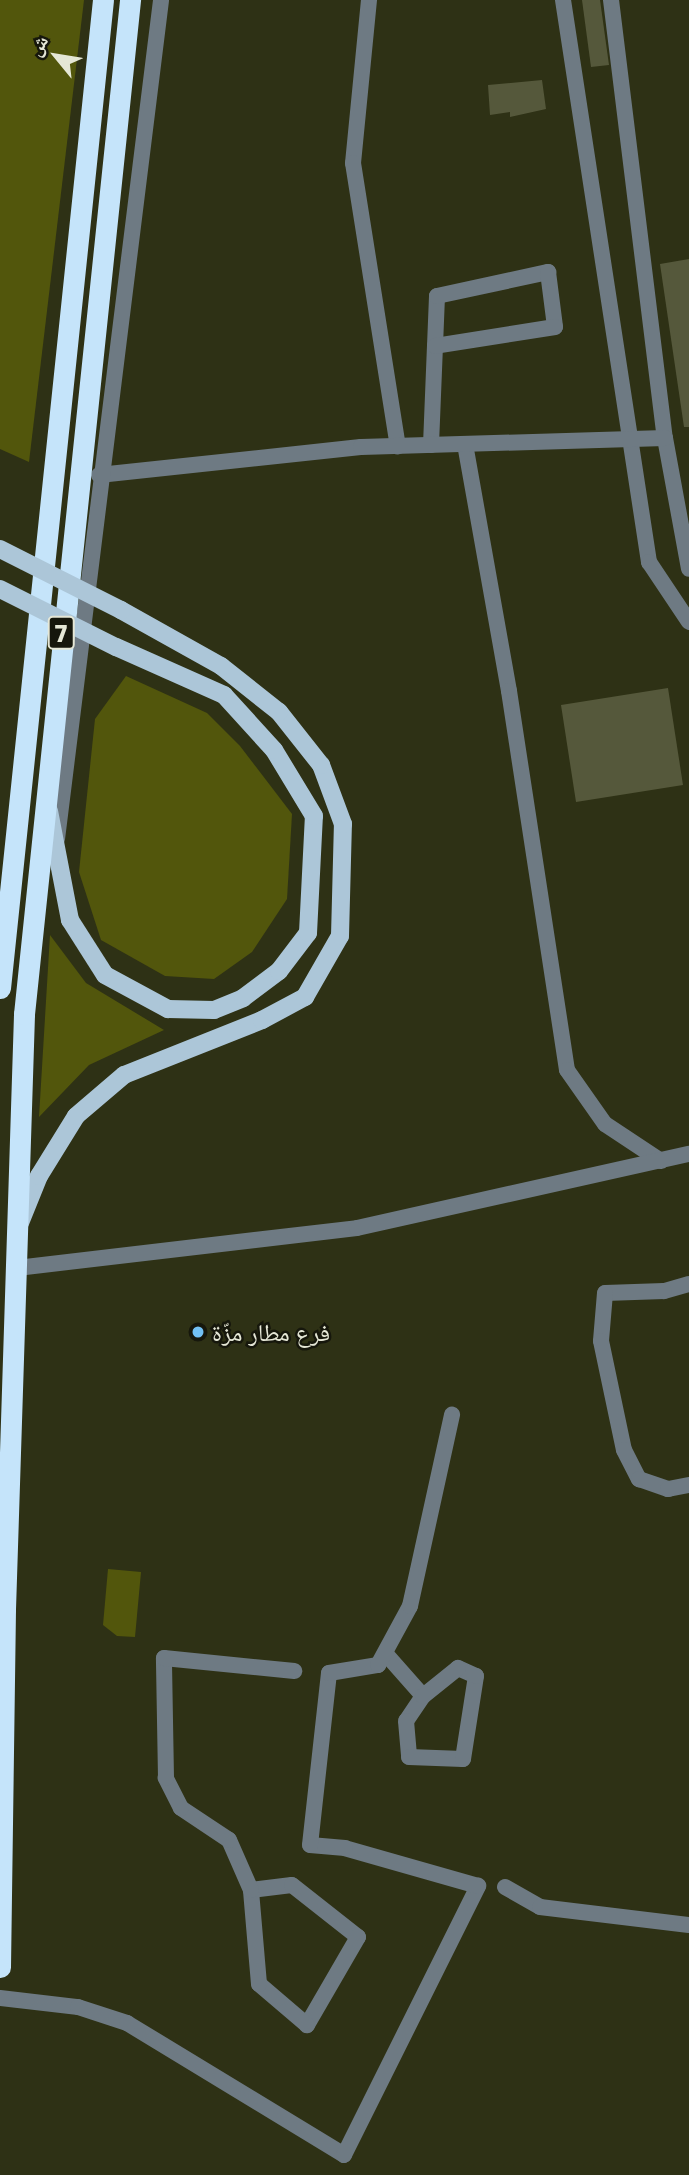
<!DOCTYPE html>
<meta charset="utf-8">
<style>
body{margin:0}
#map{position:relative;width:689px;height:2175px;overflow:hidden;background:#2e3115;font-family:"Golos Text","Noto Naskh Arabic",sans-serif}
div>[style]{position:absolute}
.green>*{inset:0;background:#52560c}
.building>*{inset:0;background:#55583b}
.minor>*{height:16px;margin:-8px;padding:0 8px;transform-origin:8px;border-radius:8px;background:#6e7a83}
.major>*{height:18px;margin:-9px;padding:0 9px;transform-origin:9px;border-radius:9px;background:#acc6d8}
.highway>*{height:21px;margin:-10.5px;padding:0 10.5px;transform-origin:10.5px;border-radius:10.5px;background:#c5e4fa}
.major-bridge>*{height:18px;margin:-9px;padding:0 9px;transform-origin:9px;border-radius:9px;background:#acc6d8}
.dots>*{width:19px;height:19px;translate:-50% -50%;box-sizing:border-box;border:4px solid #16170c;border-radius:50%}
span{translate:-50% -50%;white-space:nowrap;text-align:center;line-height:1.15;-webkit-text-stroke:5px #16170c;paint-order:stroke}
.shield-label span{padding:2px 5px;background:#16170c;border:2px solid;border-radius:5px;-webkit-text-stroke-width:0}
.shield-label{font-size:23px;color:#e5e7d6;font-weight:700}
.poi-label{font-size:24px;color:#e5e7d6}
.left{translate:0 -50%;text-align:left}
.north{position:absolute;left:21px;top:21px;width:70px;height:70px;-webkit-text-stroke:5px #16170c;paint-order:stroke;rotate:300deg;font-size:19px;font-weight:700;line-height:28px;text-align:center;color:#e5e7d6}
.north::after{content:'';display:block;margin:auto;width:24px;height:32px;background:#e5e7d6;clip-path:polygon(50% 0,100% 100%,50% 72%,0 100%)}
</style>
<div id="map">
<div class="green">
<div style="clip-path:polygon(0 0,84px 0,29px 462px,0 449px)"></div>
<div style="clip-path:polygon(126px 676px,207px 713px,240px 746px,292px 814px,287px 899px,252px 952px,214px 979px,165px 976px,101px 940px,79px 872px,95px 719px)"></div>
<div style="clip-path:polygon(50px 935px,86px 983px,164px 1030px,89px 1065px,39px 1117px)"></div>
<div style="clip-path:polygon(108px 1569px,141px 1572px,135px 1637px,117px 1636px,103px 1625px)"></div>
</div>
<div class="building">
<div style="clip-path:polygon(582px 0,600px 0,609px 65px,591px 67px)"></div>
<div style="clip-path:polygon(542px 80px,546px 109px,510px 117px,510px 112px,490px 115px,488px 85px)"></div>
<div style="clip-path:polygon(689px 259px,689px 427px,684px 427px,660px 264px)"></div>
<div style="clip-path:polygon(668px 688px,683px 785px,576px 802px,561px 705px)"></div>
</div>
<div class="minor">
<div style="left:369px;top:0;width:164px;rotate:95.6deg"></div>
<div style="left:353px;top:163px;width:287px;rotate:81deg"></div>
<div style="left:563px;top:0;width:569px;rotate:81.3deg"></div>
<div style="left:649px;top:562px;width:72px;rotate:56.3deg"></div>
<div style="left:611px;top:0;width:441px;rotate:83deg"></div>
<div style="left:665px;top:438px;width:133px;rotate:79.6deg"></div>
<div style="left:465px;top:444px;width:251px;rotate:79.9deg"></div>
<div style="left:509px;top:691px;width:383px;rotate:81.3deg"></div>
<div style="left:567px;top:1070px;width:66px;rotate:54.9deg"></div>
<div style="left:605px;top:1124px;width:67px;rotate:33.5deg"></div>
<div style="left:431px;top:445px;width:99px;rotate:-87.7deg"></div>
<div style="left:435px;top:346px;width:50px;rotate:-87.7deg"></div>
<div style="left:437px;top:296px;width:114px;rotate:-12.2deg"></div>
<div style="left:548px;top:272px;width:55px;rotate:82.7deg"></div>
<div style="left:555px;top:327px;width:121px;rotate:171deg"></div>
<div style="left:99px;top:475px;width:263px;rotate:-6.1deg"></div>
<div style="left:361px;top:447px;width:304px;rotate:-1.7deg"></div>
<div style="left:57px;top:839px;width:845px;rotate:-82.93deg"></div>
<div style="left:17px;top:1268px;width:342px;rotate:-6.7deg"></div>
<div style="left:357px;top:1228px;width:340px;rotate:-12.6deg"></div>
<div style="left:689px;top:1284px;width:26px;rotate:164deg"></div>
<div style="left:664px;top:1291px;width:59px;rotate:178.1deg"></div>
<div style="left:605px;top:1293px;width:48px;rotate:94.8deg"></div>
<div style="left:601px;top:1341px;width:111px;rotate:78.1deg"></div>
<div style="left:624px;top:1450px;width:33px;rotate:63deg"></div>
<div style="left:639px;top:1479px;width:31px;rotate:19deg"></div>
<div style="left:668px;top:1489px;width:21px;rotate:-11deg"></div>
<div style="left:385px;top:1653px;width:57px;rotate:48.5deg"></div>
<div style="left:423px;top:1696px;width:30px;rotate:124deg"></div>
<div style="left:406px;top:1721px;width:36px;rotate:85deg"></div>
<div style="left:409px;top:1757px;width:54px;rotate:2.1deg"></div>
<div style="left:463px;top:1759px;width:84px;rotate:-81.1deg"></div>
<div style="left:476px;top:1676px;width:20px;rotate:-156deg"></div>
<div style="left:458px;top:1668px;width:45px;rotate:141.3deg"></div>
<div style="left:505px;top:1887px;width:40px;rotate:29.7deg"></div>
<div style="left:540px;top:1907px;width:150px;rotate:6.9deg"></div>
<div style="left:251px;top:1890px;width:41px;rotate:-7deg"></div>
<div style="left:292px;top:1885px;width:84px;rotate:38.2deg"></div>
<div style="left:358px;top:1937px;width:102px;rotate:120.1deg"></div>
<div style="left:307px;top:2025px;width:63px;rotate:-139.5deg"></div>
<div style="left:259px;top:1984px;width:94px;rotate:-94.9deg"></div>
<div style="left:251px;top:1890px;width:55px;rotate:-113.7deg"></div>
<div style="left:229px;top:1840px;width:58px;rotate:-146.3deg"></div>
<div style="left:181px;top:1808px;width:34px;rotate:-117deg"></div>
<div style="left:166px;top:1778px;width:120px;rotate:-91deg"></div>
<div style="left:164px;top:1658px;width:131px;rotate:5.7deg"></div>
<div style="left:0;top:1998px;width:79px;rotate:6.6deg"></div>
<div style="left:78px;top:2007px;width:52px;rotate:18.1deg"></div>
<div style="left:127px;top:2023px;width:254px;rotate:31.3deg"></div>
<div style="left:344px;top:2155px;width:301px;rotate:-63.5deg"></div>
<div style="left:478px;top:1886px;width:138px;rotate:-164.1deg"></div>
<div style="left:345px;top:1848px;width:35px;rotate:-175deg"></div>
<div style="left:310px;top:1845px;width:173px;rotate:-83.7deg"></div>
<div style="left:329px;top:1673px;width:50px;rotate:-9.3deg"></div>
<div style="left:378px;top:1665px;width:67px;rotate:-61.5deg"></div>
<div style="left:410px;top:1606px;width:196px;rotate:-77.6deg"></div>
</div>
<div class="major">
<div style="left:49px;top:811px;width:111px;rotate:79.1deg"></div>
<div style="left:70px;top:920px;width:65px;rotate:57.5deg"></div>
<div style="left:105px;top:975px;width:72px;rotate:28.4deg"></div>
<div style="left:168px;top:1009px;width:46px;rotate:1.2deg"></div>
<div style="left:214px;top:1010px;width:31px;rotate:-22deg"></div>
<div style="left:243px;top:998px;width:45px;rotate:-36.9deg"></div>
<div style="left:279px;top:971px;width:48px;rotate:-52.7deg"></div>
<div style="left:308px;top:933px;width:117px;rotate:-87.1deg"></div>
<div style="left:314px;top:816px;width:77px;rotate:-121.2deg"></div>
<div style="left:274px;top:750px;width:74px;rotate:-132.3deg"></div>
<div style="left:224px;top:695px;width:118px;rotate:-156deg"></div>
<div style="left:20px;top:1223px;width:51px;rotate:-68deg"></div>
<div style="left:39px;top:1176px;width:70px;rotate:-58.3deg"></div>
<div style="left:76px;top:1116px;width:63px;rotate:-40.5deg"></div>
<div style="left:124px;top:1075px;width:149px;rotate:-21.7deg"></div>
<div style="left:262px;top:1020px;width:49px;rotate:-28.1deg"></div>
<div style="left:305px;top:997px;width:70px;rotate:-60.2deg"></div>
<div style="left:340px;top:936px;width:112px;rotate:-88.5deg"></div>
<div style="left:343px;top:824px;width:63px;rotate:-110.4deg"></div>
<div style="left:321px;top:765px;width:68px;rotate:-128.4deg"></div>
<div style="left:279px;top:712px;width:74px;rotate:-141.6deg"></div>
<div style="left:221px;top:666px;width:115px;rotate:-150.8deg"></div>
</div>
<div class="highway">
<div style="left:0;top:988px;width:993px;rotate:-84.05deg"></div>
<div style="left:0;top:1967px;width:358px;rotate:-89.2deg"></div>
<div style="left:5px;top:1609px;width:595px;rotate:-88.17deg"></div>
<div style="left:24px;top:1014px;width:1020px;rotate:-84.03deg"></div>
</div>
<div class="major-bridge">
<div style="left:0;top:549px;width:136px;rotate:26.8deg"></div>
<div style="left:0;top:589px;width:130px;rotate:26.6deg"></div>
</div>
<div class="dots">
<div style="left:198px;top:1332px;background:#72c1f5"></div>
</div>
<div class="shield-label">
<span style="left:61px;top:633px">7</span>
</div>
<div class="poi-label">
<span class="left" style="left:212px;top:1332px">فرع مطار مزّة</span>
</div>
<div class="north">ش</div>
</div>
